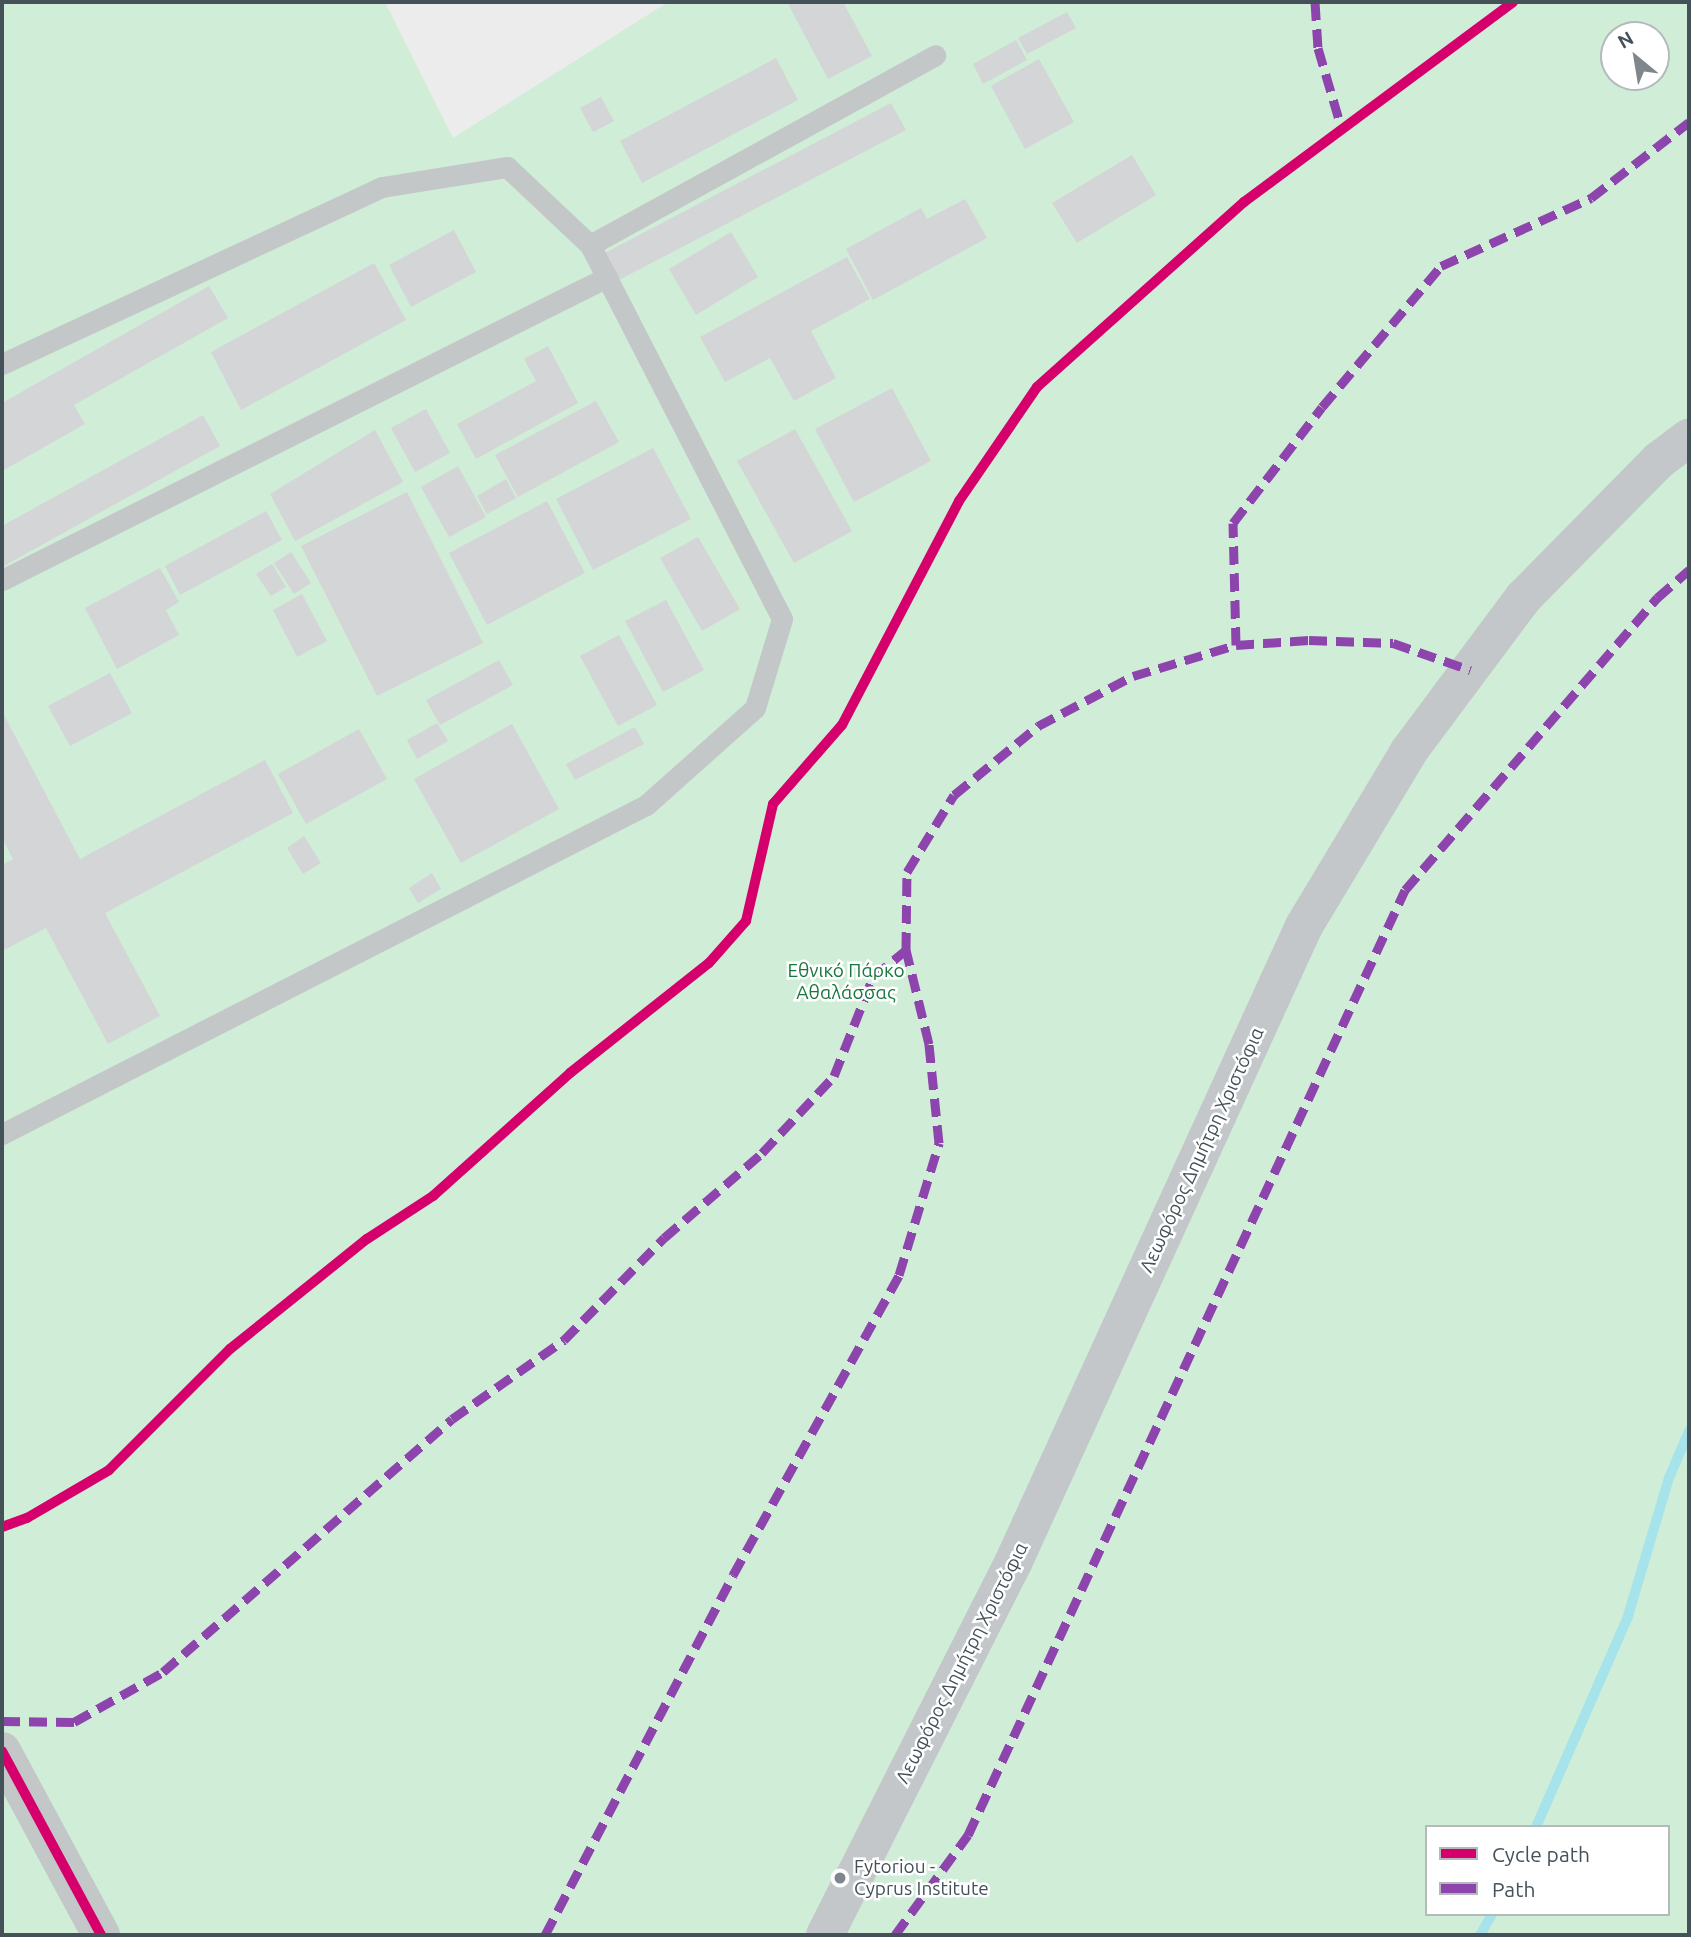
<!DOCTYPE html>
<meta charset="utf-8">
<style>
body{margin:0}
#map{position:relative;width:1691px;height:1937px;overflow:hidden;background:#edecec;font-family:Ubuntu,sans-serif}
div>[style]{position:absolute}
.green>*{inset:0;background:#d0edd8}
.stream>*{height:10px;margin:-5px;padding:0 5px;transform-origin:5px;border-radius:5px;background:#a6e3ea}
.building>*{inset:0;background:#d4d5d6}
.service>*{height:21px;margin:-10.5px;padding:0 10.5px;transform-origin:10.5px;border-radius:10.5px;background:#c4c7c8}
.minor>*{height:38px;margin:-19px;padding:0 19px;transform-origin:19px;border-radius:19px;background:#c4c7c8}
.secondary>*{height:38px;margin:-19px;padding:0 19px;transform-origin:19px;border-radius:19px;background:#c4c7ca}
.quiet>*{height:9px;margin-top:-4.5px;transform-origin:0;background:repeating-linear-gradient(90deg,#8e44ad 0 18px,transparent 0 27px)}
.cycleway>*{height:10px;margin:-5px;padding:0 5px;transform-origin:5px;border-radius:5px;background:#d6006c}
.dots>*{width:19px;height:19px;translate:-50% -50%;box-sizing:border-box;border:4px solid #fff;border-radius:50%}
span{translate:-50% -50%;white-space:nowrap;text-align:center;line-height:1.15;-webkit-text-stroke:5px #fff;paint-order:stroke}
.park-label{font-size:19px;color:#18773d}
.street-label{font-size:19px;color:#445158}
.poi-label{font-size:19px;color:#445158}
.left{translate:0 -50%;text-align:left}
.frame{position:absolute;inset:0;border:4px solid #445158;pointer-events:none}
.legend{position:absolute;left:1425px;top:1825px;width:245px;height:91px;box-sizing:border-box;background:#fff;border:2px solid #b4b9bc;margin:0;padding:9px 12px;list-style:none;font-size:21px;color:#445158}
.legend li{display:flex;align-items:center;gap:14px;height:35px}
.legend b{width:35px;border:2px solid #b4b9bc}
.north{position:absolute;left:1600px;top:21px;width:70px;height:70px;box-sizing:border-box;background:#fff;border:2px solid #b4b9bc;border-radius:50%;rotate:330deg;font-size:19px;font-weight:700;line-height:28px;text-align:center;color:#445158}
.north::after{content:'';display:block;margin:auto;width:24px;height:32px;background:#7f878c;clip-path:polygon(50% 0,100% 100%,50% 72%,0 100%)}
</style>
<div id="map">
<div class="green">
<div style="clip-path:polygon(evenodd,2px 2px,385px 2px,453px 138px,668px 2px,1689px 2px,1689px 1935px,2px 1935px,2px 2px,1614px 35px,1656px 35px,1656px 77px,1614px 77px,1614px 35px,2px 2px,1427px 1827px,1668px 1827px,1668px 1914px,1427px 1914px,1427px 1827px)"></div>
</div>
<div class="stream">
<div style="left:1536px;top:1827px;width:230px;rotate:-66.4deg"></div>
<div style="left:1628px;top:1616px;width:144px;rotate:-73.5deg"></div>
<div style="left:1669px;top:1478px;width:51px;rotate:-66.9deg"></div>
<div style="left:1480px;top:1935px;width:24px;rotate:-60deg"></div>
</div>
<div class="building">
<div style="clip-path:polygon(787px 2px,843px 2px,872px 56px,828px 79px)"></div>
<div style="clip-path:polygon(1067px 12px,1076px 28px,1027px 54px,1018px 38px)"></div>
<div style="clip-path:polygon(1016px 40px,1027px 60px,983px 84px,973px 64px)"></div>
<div style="clip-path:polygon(776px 58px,798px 100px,642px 183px,620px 141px)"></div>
<div style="clip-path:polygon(1039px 59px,1074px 122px,1025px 149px,991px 86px)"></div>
<div style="clip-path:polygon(601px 97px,614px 121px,593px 132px,580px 108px)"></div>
<div style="clip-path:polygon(891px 103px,906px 130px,619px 280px,605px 253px)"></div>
<div style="clip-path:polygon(1132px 155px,1156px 195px,1077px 243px,1052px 203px)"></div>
<div style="clip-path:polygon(965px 199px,987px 238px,873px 300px,846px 249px,921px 208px,927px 219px)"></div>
<div style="clip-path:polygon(454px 230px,476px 272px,411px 307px,389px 265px)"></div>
<div style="clip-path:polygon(731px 232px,758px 277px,696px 315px,669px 269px)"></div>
<div style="clip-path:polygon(847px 257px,870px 299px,811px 331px,836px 378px,794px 401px,770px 358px,725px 382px,700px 337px)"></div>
<div style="clip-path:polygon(374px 263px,406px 320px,241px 410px,211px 352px)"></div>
<div style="clip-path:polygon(209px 286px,228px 318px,74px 405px,85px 424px,2px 471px,2px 403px)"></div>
<div style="clip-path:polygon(548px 346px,578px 403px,476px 459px,457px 424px,536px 381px,524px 359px)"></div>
<div style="clip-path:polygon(892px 388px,931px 461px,854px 502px,815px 429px)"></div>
<div style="clip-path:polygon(596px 401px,619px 442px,518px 497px,495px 455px)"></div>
<div style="clip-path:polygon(426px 409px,450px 453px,415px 472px,391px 428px)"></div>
<div style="clip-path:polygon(203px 415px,220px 446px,2px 567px,2px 526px)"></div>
<div style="clip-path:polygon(795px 429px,852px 531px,794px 563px,737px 461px)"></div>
<div style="clip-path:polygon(375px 430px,403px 482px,295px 541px,270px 494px)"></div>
<div style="clip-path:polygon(653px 448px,691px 519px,593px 570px,556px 499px)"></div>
<div style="clip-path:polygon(458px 466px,486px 517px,449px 537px,421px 487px)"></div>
<div style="clip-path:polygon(506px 479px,516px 498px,487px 514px,477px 496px)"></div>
<div style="clip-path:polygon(407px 492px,483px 643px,377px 696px,301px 546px)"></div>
<div style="clip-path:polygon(547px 501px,585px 573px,487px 625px,449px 553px)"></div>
<div style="clip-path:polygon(266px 511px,282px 540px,180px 595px,165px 566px)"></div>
<div style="clip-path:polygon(698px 537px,740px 609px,702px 631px,660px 558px)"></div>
<div style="clip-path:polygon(291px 552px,311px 583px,294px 594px,274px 563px)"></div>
<div style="clip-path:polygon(272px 564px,286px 587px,271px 596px,256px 574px)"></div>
<div style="clip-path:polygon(160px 568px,179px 602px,166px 610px,179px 635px,117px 669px,85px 608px)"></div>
<div style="clip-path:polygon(302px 594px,327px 641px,297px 657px,273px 610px)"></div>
<div style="clip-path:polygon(666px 600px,704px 670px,663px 692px,625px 621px)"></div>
<div style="clip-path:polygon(619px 635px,657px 705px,618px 726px,580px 656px)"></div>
<div style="clip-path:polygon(499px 660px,513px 685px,440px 725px,426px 700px)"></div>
<div style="clip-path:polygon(110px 673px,132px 713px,70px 746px,48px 706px)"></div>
<div style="clip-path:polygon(2px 711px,80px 859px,265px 760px,293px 813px,105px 913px,160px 1016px,108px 1044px,46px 928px,2px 951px,2px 865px,13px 859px,2px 838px)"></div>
<div style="clip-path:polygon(437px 723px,448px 741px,417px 759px,407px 740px)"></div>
<div style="clip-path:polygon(512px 724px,559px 809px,461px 863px,414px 779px)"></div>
<div style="clip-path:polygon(635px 727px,644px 744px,575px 780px,566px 764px)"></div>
<div style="clip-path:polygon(359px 729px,387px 779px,306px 824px,278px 774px)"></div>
<div style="clip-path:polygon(304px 836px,321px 863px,303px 874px,287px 848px)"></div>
<div style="clip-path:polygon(432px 873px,441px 889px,418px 903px,409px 888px)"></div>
</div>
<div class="service">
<div style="left:590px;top:245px;width:394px;rotate:-28.8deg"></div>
<div style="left:2px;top:364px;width:419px;rotate:-25deg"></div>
<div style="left:382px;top:187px;width:127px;rotate:-9.1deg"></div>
<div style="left:507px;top:167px;width:114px;rotate:43.2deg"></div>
<div style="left:590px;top:245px;width:420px;rotate:62.8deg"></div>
<div style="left:782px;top:619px;width:93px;rotate:106.9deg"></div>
<div style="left:755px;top:708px;width:146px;rotate:138.3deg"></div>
<div style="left:646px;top:805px;width:723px;rotate:152.94deg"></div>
<div style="left:2px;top:580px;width:677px;rotate:-26.6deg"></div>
</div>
<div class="minor">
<div style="left:2px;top:1751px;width:209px;rotate:61.7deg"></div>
</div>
<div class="secondary">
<div style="left:825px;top:1935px;width:417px;rotate:-63.2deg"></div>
<div style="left:1013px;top:1563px;width:700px;rotate:-65.45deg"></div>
<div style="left:1304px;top:926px;width:204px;rotate:-59deg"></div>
<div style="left:1409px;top:751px;width:191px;rotate:-53.3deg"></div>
<div style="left:1523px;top:598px;width:192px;rotate:-45.4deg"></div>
<div style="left:1658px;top:461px;width:39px;rotate:-37deg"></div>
</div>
<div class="quiet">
<div style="left:1315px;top:2px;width:46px;rotate:86.3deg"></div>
<div style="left:1318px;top:48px;width:81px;rotate:73.6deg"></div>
<div style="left:1236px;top:645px;width:122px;rotate:-91.4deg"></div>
<div style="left:1233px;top:523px;width:146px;rotate:-52.5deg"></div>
<div style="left:1322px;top:407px;width:185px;rotate:-49.8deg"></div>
<div style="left:1441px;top:266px;width:165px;rotate:-24.4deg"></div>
<div style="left:1591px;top:198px;width:124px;rotate:-37.8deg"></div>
<div style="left:2px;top:1721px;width:72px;rotate:0.8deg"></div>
<div style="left:74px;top:1722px;width:102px;rotate:-29.3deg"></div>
<div style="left:163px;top:1672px;width:384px;rotate:-41.2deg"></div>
<div style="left:452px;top:1419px;width:137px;rotate:-35.2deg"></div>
<div style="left:564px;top:1340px;width:143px;rotate:-45.6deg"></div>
<div style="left:664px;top:1238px;width:130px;rotate:-40.9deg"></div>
<div style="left:762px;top:1153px;width:105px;rotate:-46.9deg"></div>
<div style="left:834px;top:1076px;width:106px;rotate:-68.5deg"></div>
<div style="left:873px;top:977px;width:43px;rotate:-39.3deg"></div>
<div style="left:906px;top:950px;width:78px;rotate:-89.3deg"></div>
<div style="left:907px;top:872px;width:90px;rotate:-58.6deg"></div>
<div style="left:954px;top:795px;width:109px;rotate:-39.4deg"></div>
<div style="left:1038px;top:726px;width:107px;rotate:-27.8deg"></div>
<div style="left:1133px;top:676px;width:108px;rotate:-16.8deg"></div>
<div style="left:1236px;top:645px;width:73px;rotate:-3.9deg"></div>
<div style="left:1309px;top:640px;width:84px;rotate:2deg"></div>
<div style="left:1393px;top:643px;width:82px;rotate:19.3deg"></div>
<div style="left:545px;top:1935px;width:406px;rotate:-62.4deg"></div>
<div style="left:733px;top:1575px;width:343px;rotate:-61deg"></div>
<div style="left:899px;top:1275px;width:138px;rotate:-73.1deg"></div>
<div style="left:939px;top:1143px;width:100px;rotate:-95.8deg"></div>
<div style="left:929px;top:1044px;width:97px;rotate:-103.7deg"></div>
<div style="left:895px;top:1935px;width:124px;rotate:-53.9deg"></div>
<div style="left:968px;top:1835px;width:1041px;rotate:-65.18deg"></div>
<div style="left:1405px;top:890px;width:386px;rotate:-49.2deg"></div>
<div style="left:1657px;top:598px;width:43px;rotate:-41.2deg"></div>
</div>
<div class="cycleway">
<div style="left:2px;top:1527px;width:27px;rotate:-20deg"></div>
<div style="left:27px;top:1518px;width:95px;rotate:-30.3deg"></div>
<div style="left:109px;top:1470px;width:171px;rotate:-45deg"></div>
<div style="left:230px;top:1349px;width:176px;rotate:-38.8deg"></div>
<div style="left:367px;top:1239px;width:79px;rotate:-33.1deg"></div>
<div style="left:433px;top:1196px;width:184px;rotate:-41.9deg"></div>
<div style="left:570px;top:1073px;width:177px;rotate:-38.4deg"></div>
<div style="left:709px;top:963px;width:56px;rotate:-48.6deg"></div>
<div style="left:746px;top:921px;width:120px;rotate:-77deg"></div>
<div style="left:773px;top:804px;width:105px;rotate:-48.9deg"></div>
<div style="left:842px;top:725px;width:253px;rotate:-62.4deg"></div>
<div style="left:959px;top:501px;width:138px;rotate:-55.6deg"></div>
<div style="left:1037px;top:387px;width:278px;rotate:-41.8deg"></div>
<div style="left:1244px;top:202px;width:335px;rotate:-36.6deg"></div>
<div style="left:2px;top:1751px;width:209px;rotate:61.7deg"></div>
</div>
<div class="dots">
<div style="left:840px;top:1878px;background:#7f878c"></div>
</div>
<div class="park-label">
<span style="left:846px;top:982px">Εθνικό Πάρκο<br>Αθαλάσσας</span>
</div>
<div class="street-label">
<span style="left:1202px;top:1150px;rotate:-65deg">Λεωφόρος Δημήτρη Χριστόφια</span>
<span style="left:962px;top:1663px;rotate:-63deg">Λεωφόρος Δημήτρη Χριστόφια</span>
</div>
<div class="poi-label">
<span class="left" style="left:854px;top:1878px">Fytoriou -<br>Cyprus Institute</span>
</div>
<div class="frame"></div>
<ul class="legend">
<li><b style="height:9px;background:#d6006c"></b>Cycle path</li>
<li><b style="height:9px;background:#8e44ad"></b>Path</li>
</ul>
<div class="north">N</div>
</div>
